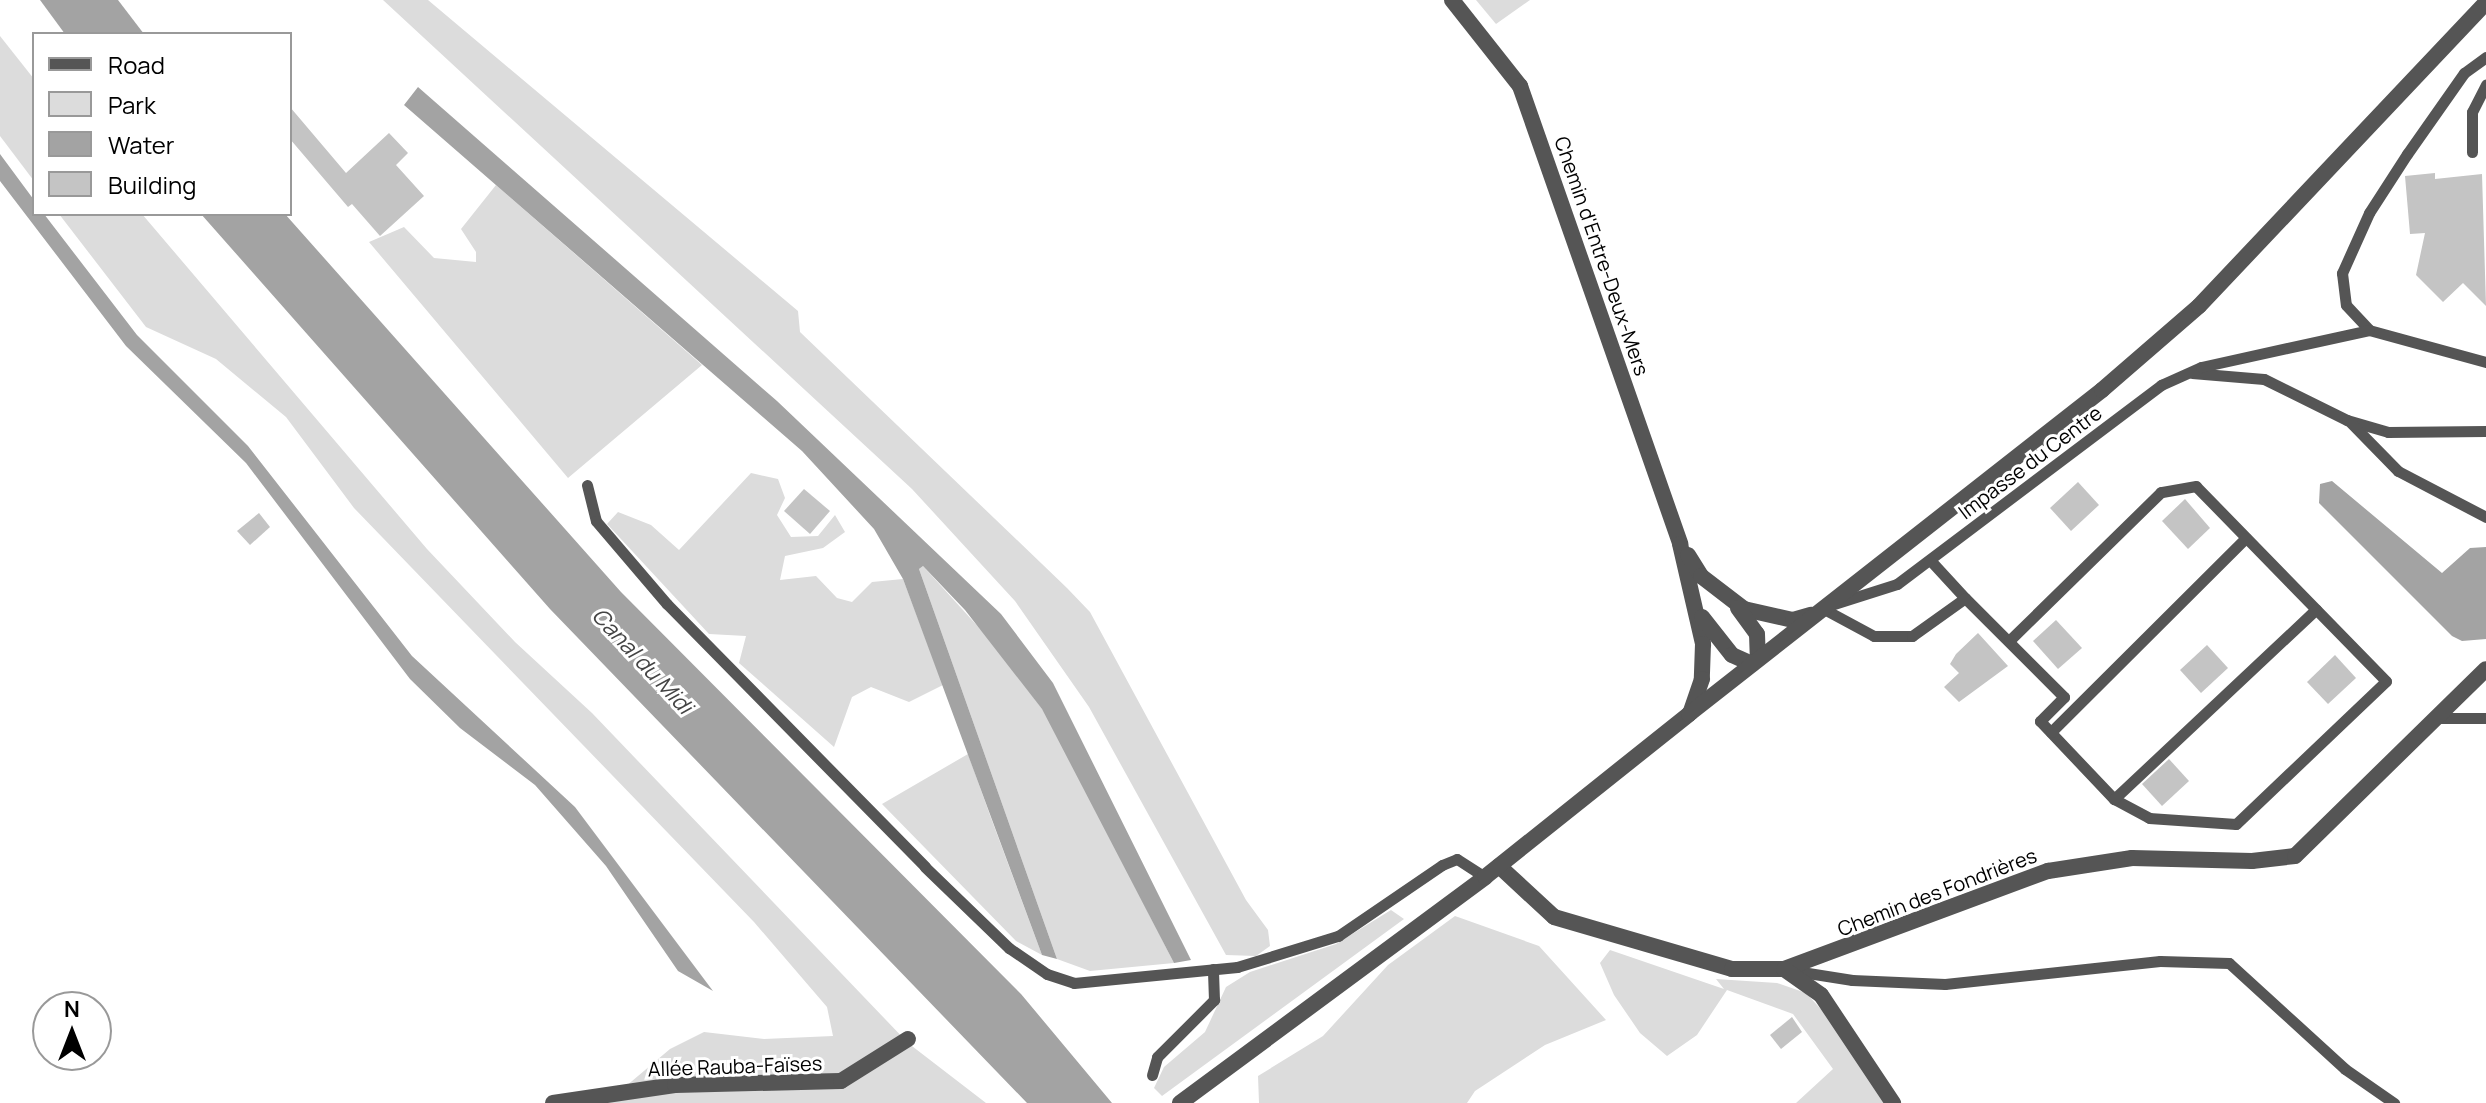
<!DOCTYPE html>
<meta charset="utf-8">
<style>
body{margin:0}
#map{position:relative;width:2486px;height:1103px;overflow:hidden;background:#fff;font-family:Manrope,sans-serif}
div>[style]{position:absolute}
.green>*{inset:0;background:#dcdcdc}
.water>*{inset:0;background:#a3a3a3}
.building>*{inset:0;background:#c4c4c4}
.service>*{height:11px;margin:-5.5px;padding:0 5.5px;transform-origin:5.5px;border-radius:5.5px;background:#555}
.minor>*{height:16px;margin:-8px;padding:0 8px;transform-origin:8px;border-radius:8px;background:#555}
.tertiary>*{height:16px;margin:-8px;padding:0 8px;transform-origin:8px;border-radius:8px;background:#555}
span{translate:-50% -50%;white-space:nowrap;text-align:center;line-height:1.15;-webkit-text-stroke:6px #fff;paint-order:stroke}
.street-label{font-size:20px;color:#000}
.water-label{font-size:22px;color:#444;font-style:italic}
.legend{position:absolute;left:32px;top:32px;width:260px;height:184px;box-sizing:border-box;background:#fff;border:2px solid #999;margin:0;padding:10px 14px;list-style:none;font-size:24px;color:#000}
.legend li{display:flex;align-items:center;gap:16px;height:40px}
.legend b{width:40px;border:2px solid #999}
.north{position:absolute;left:32px;top:991px;width:80px;height:80px;box-sizing:border-box;background:#fff;border:2px solid #999;border-radius:50%;rotate:0deg;font-size:22px;font-weight:700;line-height:32px;text-align:center;color:#000}
.north::after{content:'';display:block;margin:auto;width:28px;height:36px;background:#000;clip-path:polygon(50% 0,100% 100%,50% 72%,0 100%)}
</style>
<div id="map">
<div class="green">
<div style="clip-path:polygon(383px 0,428px 0,798px 311px,800px 332px,1067px 588px,1090px 612px,1246px 900px,1268px 930px,1270px 946px,1256px 956px,1226px 955px,1089px 707px,1015px 601px,912px 489px)"></div>
<div style="clip-path:polygon(1476px 0,1530px 0,1496px 24px)"></div>
<div style="clip-path:polygon(0 36px,34px 79px,34px 181px,0 136px)"></div>
<div style="clip-path:polygon(496px 185px,702px 365px,568px 478px,369px 242px,404px 227px,434px 258px,476px 262px,476px 252px,461px 229px)"></div>
<div style="clip-path:polygon(59px 214px,142px 214px,427px 549px,515px 642px,592px 713px,908px 1043px,986px 1103px,564px 1103px,619px 1092px,670px 1049px,704px 1032px,764px 1039px,833px 1036px,827px 1007px,754px 922px,354px 508px,286px 417px,216px 359px,146px 327px)"></div>
<div style="clip-path:polygon(751px 473px,778px 479px,785px 498px,777px 515px,791px 537px,818px 536px,835px 515px,845px 532px,823px 548px,785px 556px,780px 580px,816px 576px,837px 598px,852px 602px,872px 582px,903px 579px,943px 685px,909px 702px,871px 687px,852px 697px,834px 747px,739px 663px,746px 636px,709px 634px,607px 524px,618px 512px,651px 525px,679px 550px)"></div>
<div style="clip-path:polygon(923px 566px,992px 642px,1049px 718px,1174px 963px,1090px 971px,1057px 959px,919px 569px)"></div>
<div style="clip-path:polygon(968px 754px,991px 818px,1042px 955px,1016px 941px,882px 804px)"></div>
<div style="clip-path:polygon(1391px 910px,1404px 919px,1162px 1096px,1154px 1088px,1164px 1067px,1205px 1032px,1226px 987px,1250px 972px,1336px 944px)"></div>
<div style="clip-path:polygon(1455px 916px,1539px 946px,1606px 1020px,1545px 1045px,1475px 1091px,1467px 1103px,1259px 1103px,1258px 1076px,1323px 1036px,1388px 965px)"></div>
<div style="clip-path:polygon(1610px 950px,1724px 989px,1716px 979px,1777px 983px,1806px 993px,1830px 1019px,1885px 1103px,1796px 1103px,1833px 1069px,1793px 1014px,1727px 990px,1697px 1035px,1667px 1056px,1640px 1033px,1614px 995px,1600px 963px)"></div>
</div>
<div class="water">
<div style="clip-path:polygon(40px 0,118px 0,144px 34px,65px 34px)"></div>
<div style="clip-path:polygon(418px 87px,777px 401px,1001px 614px,1053px 683px,1191px 960px,1174px 963px,1042px 709px,965px 610px,923px 566px,919px 569px,1057px 959px,1042px 955px,903px 579px,874px 529px,802px 451px,404px 105px)"></div>
<div style="clip-path:polygon(0 154px,34px 200px,34px 214px,44px 214px,137px 335px,248px 446px,412px 656px,575px 807px,713px 991px,678px 971px,606px 866px,535px 785px,460px 728px,410px 679px,246px 463px,126px 346px,0 181px)"></div>
<div style="clip-path:polygon(201px 214px,285px 214px,621px 592px,1021px 994px,1112px 1103px,1027px 1103px,550px 609px)"></div>
<div style="clip-path:polygon(2332px 481px,2442px 573px,2470px 548px,2486px 547px,2486px 639px,2462px 641px,2452px 636px,2319px 503px,2320px 484px)"></div>
</div>
<div class="building">
<div style="clip-path:polygon(290px 107px,346px 173px,389px 133px,408px 153px,396px 165px,424px 196px,380px 236px,352px 204px,348px 207px,290px 139px)"></div>
<div style="clip-path:polygon(2435px 173px,2435px 179px,2482px 174px,2486px 306px,2463px 283px,2443px 302px,2416px 275px,2425px 233px,2410px 234px,2405px 176px)"></div>
<div style="clip-path:polygon(2078px 482px,2099px 505px,2071px 531px,2050px 508px)"></div>
<div style="clip-path:polygon(804px 489px,830px 511px,810px 534px,784px 511px)"></div>
<div style="clip-path:polygon(2185px 499px,2210px 528px,2188px 549px,2162px 521px)"></div>
<div style="clip-path:polygon(259px 513px,270px 527px,250px 545px,237px 531px)"></div>
<div style="clip-path:polygon(2056px 620px,2082px 648px,2058px 669px,2033px 641px)"></div>
<div style="clip-path:polygon(1978px 633px,2008px 666px,1959px 702px,1944px 687px,1959px 673px,1950px 664px,1956px 654px)"></div>
<div style="clip-path:polygon(2207px 645px,2228px 668px,2201px 693px,2180px 670px)"></div>
<div style="clip-path:polygon(2335px 655px,2356px 678px,2328px 704px,2307px 682px)"></div>
<div style="clip-path:polygon(2169px 759px,2189px 781px,2162px 806px,2142px 784px)"></div>
<div style="clip-path:polygon(1792px 1017px,1802px 1032px,1781px 1049px,1770px 1035px)"></div>
</div>
<div class="service">
<div style="left:2486px;top:57px;width:27px;rotate:144deg"></div>
<div style="left:2464px;top:73px;width:99px;rotate:125.1deg"></div>
<div style="left:2407px;top:154px;width:70px;rotate:122.8deg"></div>
<div style="left:2369px;top:213px;width:66px;rotate:114.2deg"></div>
<div style="left:2342px;top:273px;width:32px;rotate:83deg"></div>
<div style="left:2346px;top:305px;width:34px;rotate:47deg"></div>
<div style="left:2369px;top:330px;width:121px;rotate:15.3deg"></div>
<div style="left:2472px;top:152px;width:40px;rotate:-90deg"></div>
<div style="left:2472px;top:112px;width:31px;rotate:-63deg"></div>
<div style="left:2192px;top:373px;width:72px;rotate:4.8deg"></div>
<div style="left:2264px;top:379px;width:93px;rotate:26.3deg"></div>
<div style="left:2347px;top:420px;width:43px;rotate:16.3deg"></div>
<div style="left:2388px;top:432px;width:98px;rotate:-0.6deg"></div>
<div style="left:2351px;top:423px;width:67px;rotate:45.6deg"></div>
<div style="left:2398px;top:471px;width:99px;rotate:27.6deg"></div>
<div style="left:587px;top:485px;width:37px;rotate:76deg"></div>
<div style="left:596px;top:521px;width:109px;rotate:49.5deg"></div>
<div style="left:667px;top:604px;width:368px;rotate:45.5deg"></div>
<div style="left:925px;top:867px;width:117px;rotate:44deg"></div>
<div style="left:1009px;top:948px;width:46px;rotate:34.4deg"></div>
<div style="left:1047px;top:974px;width:28px;rotate:18deg"></div>
<div style="left:1074px;top:983px;width:164px;rotate:-5.6deg"></div>
<div style="left:1237px;top:967px;width:106px;rotate:-17.1deg"></div>
<div style="left:1338px;top:936px;width:126px;rotate:-34.3deg"></div>
<div style="left:1442px;top:865px;width:16px;rotate:-22deg"></div>
<div style="left:1457px;top:859px;width:33px;rotate:33deg"></div>
<div style="left:1930px;top:560px;width:52px;rotate:47.4deg"></div>
<div style="left:1965px;top:598px;width:140px;rotate:45deg"></div>
<div style="left:2064px;top:697px;width:34px;rotate:135deg"></div>
<div style="left:2040px;top:721px;width:108px;rotate:46.5deg"></div>
<div style="left:2114px;top:799px;width:40px;rotate:28deg"></div>
<div style="left:2149px;top:818px;width:87px;rotate:3.9deg"></div>
<div style="left:2236px;top:824px;width:207px;rotate:-43.6deg"></div>
<div style="left:2386px;top:681px;width:272px;rotate:-134.3deg"></div>
<div style="left:2196px;top:486px;width:36px;rotate:170deg"></div>
<div style="left:2161px;top:492px;width:213px;rotate:135.6deg"></div>
<div style="left:1834px;top:604px;width:66px;rotate:-17.6deg"></div>
<div style="left:1897px;top:584px;width:331px;rotate:-37deg"></div>
<div style="left:2161px;top:385px;width:44px;rotate:-24.2deg"></div>
<div style="left:2201px;top:367px;width:172px;rotate:-12.4deg"></div>
<div style="left:1822px;top:608px;width:59px;rotate:28.3deg"></div>
<div style="left:1874px;top:636px;width:38px"></div>
<div style="left:1912px;top:636px;width:65px;rotate:-35.6deg"></div>
<div style="left:2440px;top:718px;width:46px"></div>
<div style="left:2051px;top:732px;width:275px;rotate:-44.9deg"></div>
<div style="left:2114px;top:799px;width:277px;rotate:-43.2deg"></div>
<div style="left:1789px;top:970px;width:64px;rotate:9deg"></div>
<div style="left:1852px;top:980px;width:93px;rotate:2.5deg"></div>
<div style="left:1945px;top:984px;width:216px;rotate:-6.1deg"></div>
<div style="left:2160px;top:961px;width:69px;rotate:1.7deg"></div>
<div style="left:2229px;top:963px;width:157px;rotate:42.4deg"></div>
<div style="left:2345px;top:1069px;width:60px;rotate:34.8deg"></div>
<div style="left:1152px;top:1075px;width:19px;rotate:-74deg"></div>
<div style="left:1157px;top:1057px;width:81px;rotate:-45deg"></div>
<div style="left:1214px;top:1000px;width:31px;rotate:-92deg"></div>
</div>
<div class="minor">
<div style="left:1499px;top:866px;width:75px;rotate:42.8deg"></div>
<div style="left:1554px;top:917px;width:185px;rotate:16.3deg"></div>
<div style="left:1732px;top:969px;width:52px"></div>
<div style="left:1784px;top:969px;width:282px;rotate:-20.4deg"></div>
<div style="left:2048px;top:871px;width:85px;rotate:-8.8deg"></div>
<div style="left:2132px;top:858px;width:120px;rotate:1.4deg"></div>
<div style="left:2252px;top:861px;width:43px;rotate:-6.6deg"></div>
<div style="left:2295px;top:856px;width:267px;rotate:-44.4deg"></div>
<div style="left:1784px;top:969px;width:45px;rotate:35.1deg"></div>
<div style="left:1821px;top:995px;width:130px;rotate:56.3deg"></div>
<div style="left:553px;top:1103px;width:123px;rotate:-8.4deg"></div>
<div style="left:675px;top:1085px;width:166px;rotate:-1.4deg"></div>
<div style="left:841px;top:1081px;width:79px;rotate:-32.1deg"></div>
<div style="left:1180px;top:1103px;width:380px;rotate:-36.5deg"></div>
<div style="left:1485px;top:877px;width:261px;rotate:-38.6deg"></div>
</div>
<div class="tertiary">
<div style="left:1452px;top:0;width:110px;rotate:51.7deg"></div>
<div style="left:1520px;top:86px;width:485px;rotate:70.7deg"></div>
<div style="left:1680px;top:544px;width:103px;rotate:77deg"></div>
<div style="left:1703px;top:644px;width:35px;rotate:92deg"></div>
<div style="left:1702px;top:679px;width:36px;rotate:109deg"></div>
<div style="left:1688px;top:555px;width:25px;rotate:58deg"></div>
<div style="left:1701px;top:576px;width:54px;rotate:37.5deg"></div>
<div style="left:1744px;top:609px;width:50px;rotate:12.7deg"></div>
<div style="left:1793px;top:620px;width:19px;rotate:-16deg"></div>
<div style="left:1738px;top:608px;width:32px;rotate:54deg"></div>
<div style="left:1757px;top:634px;width:25px;rotate:88deg"></div>
<div style="left:1702px;top:617px;width:48px;rotate:51.7deg"></div>
<div style="left:1732px;top:655px;width:22px;rotate:24deg"></div>
<div style="left:1689px;top:714px;width:525px;rotate:-38.11deg"></div>
<div style="left:2102px;top:390px;width:128px;rotate:-40.9deg"></div>
<div style="left:2199px;top:306px;width:418px;rotate:-46.6deg"></div>
</div>
<div class="street-label">
<span style="left:1602px;top:256px;rotate:71deg">Chemin d'Entre-Deux-Mers</span>
<span style="left:2030px;top:462px;rotate:-37deg">Impasse du Centre</span>
<span style="left:1937px;top:892px;rotate:-21deg">Chemin des Fondrières</span>
<span style="left:735px;top:1066px;rotate:-2deg">Allée Rauba-Faïses</span>
</div>
<div class="water-label">
<span style="left:642px;top:661px;rotate:47deg">Canal du Midi</span>
</div>
<ul class="legend">
<li><b style="height:10px;background:#555"></b>Road</li>
<li><b style="height:22px;background:#dcdcdc"></b>Park</li>
<li><b style="height:22px;background:#a3a3a3"></b>Water</li>
<li><b style="height:22px;background:#c4c4c4"></b>Building</li>
</ul>
<div class="north">N</div>
</div>
